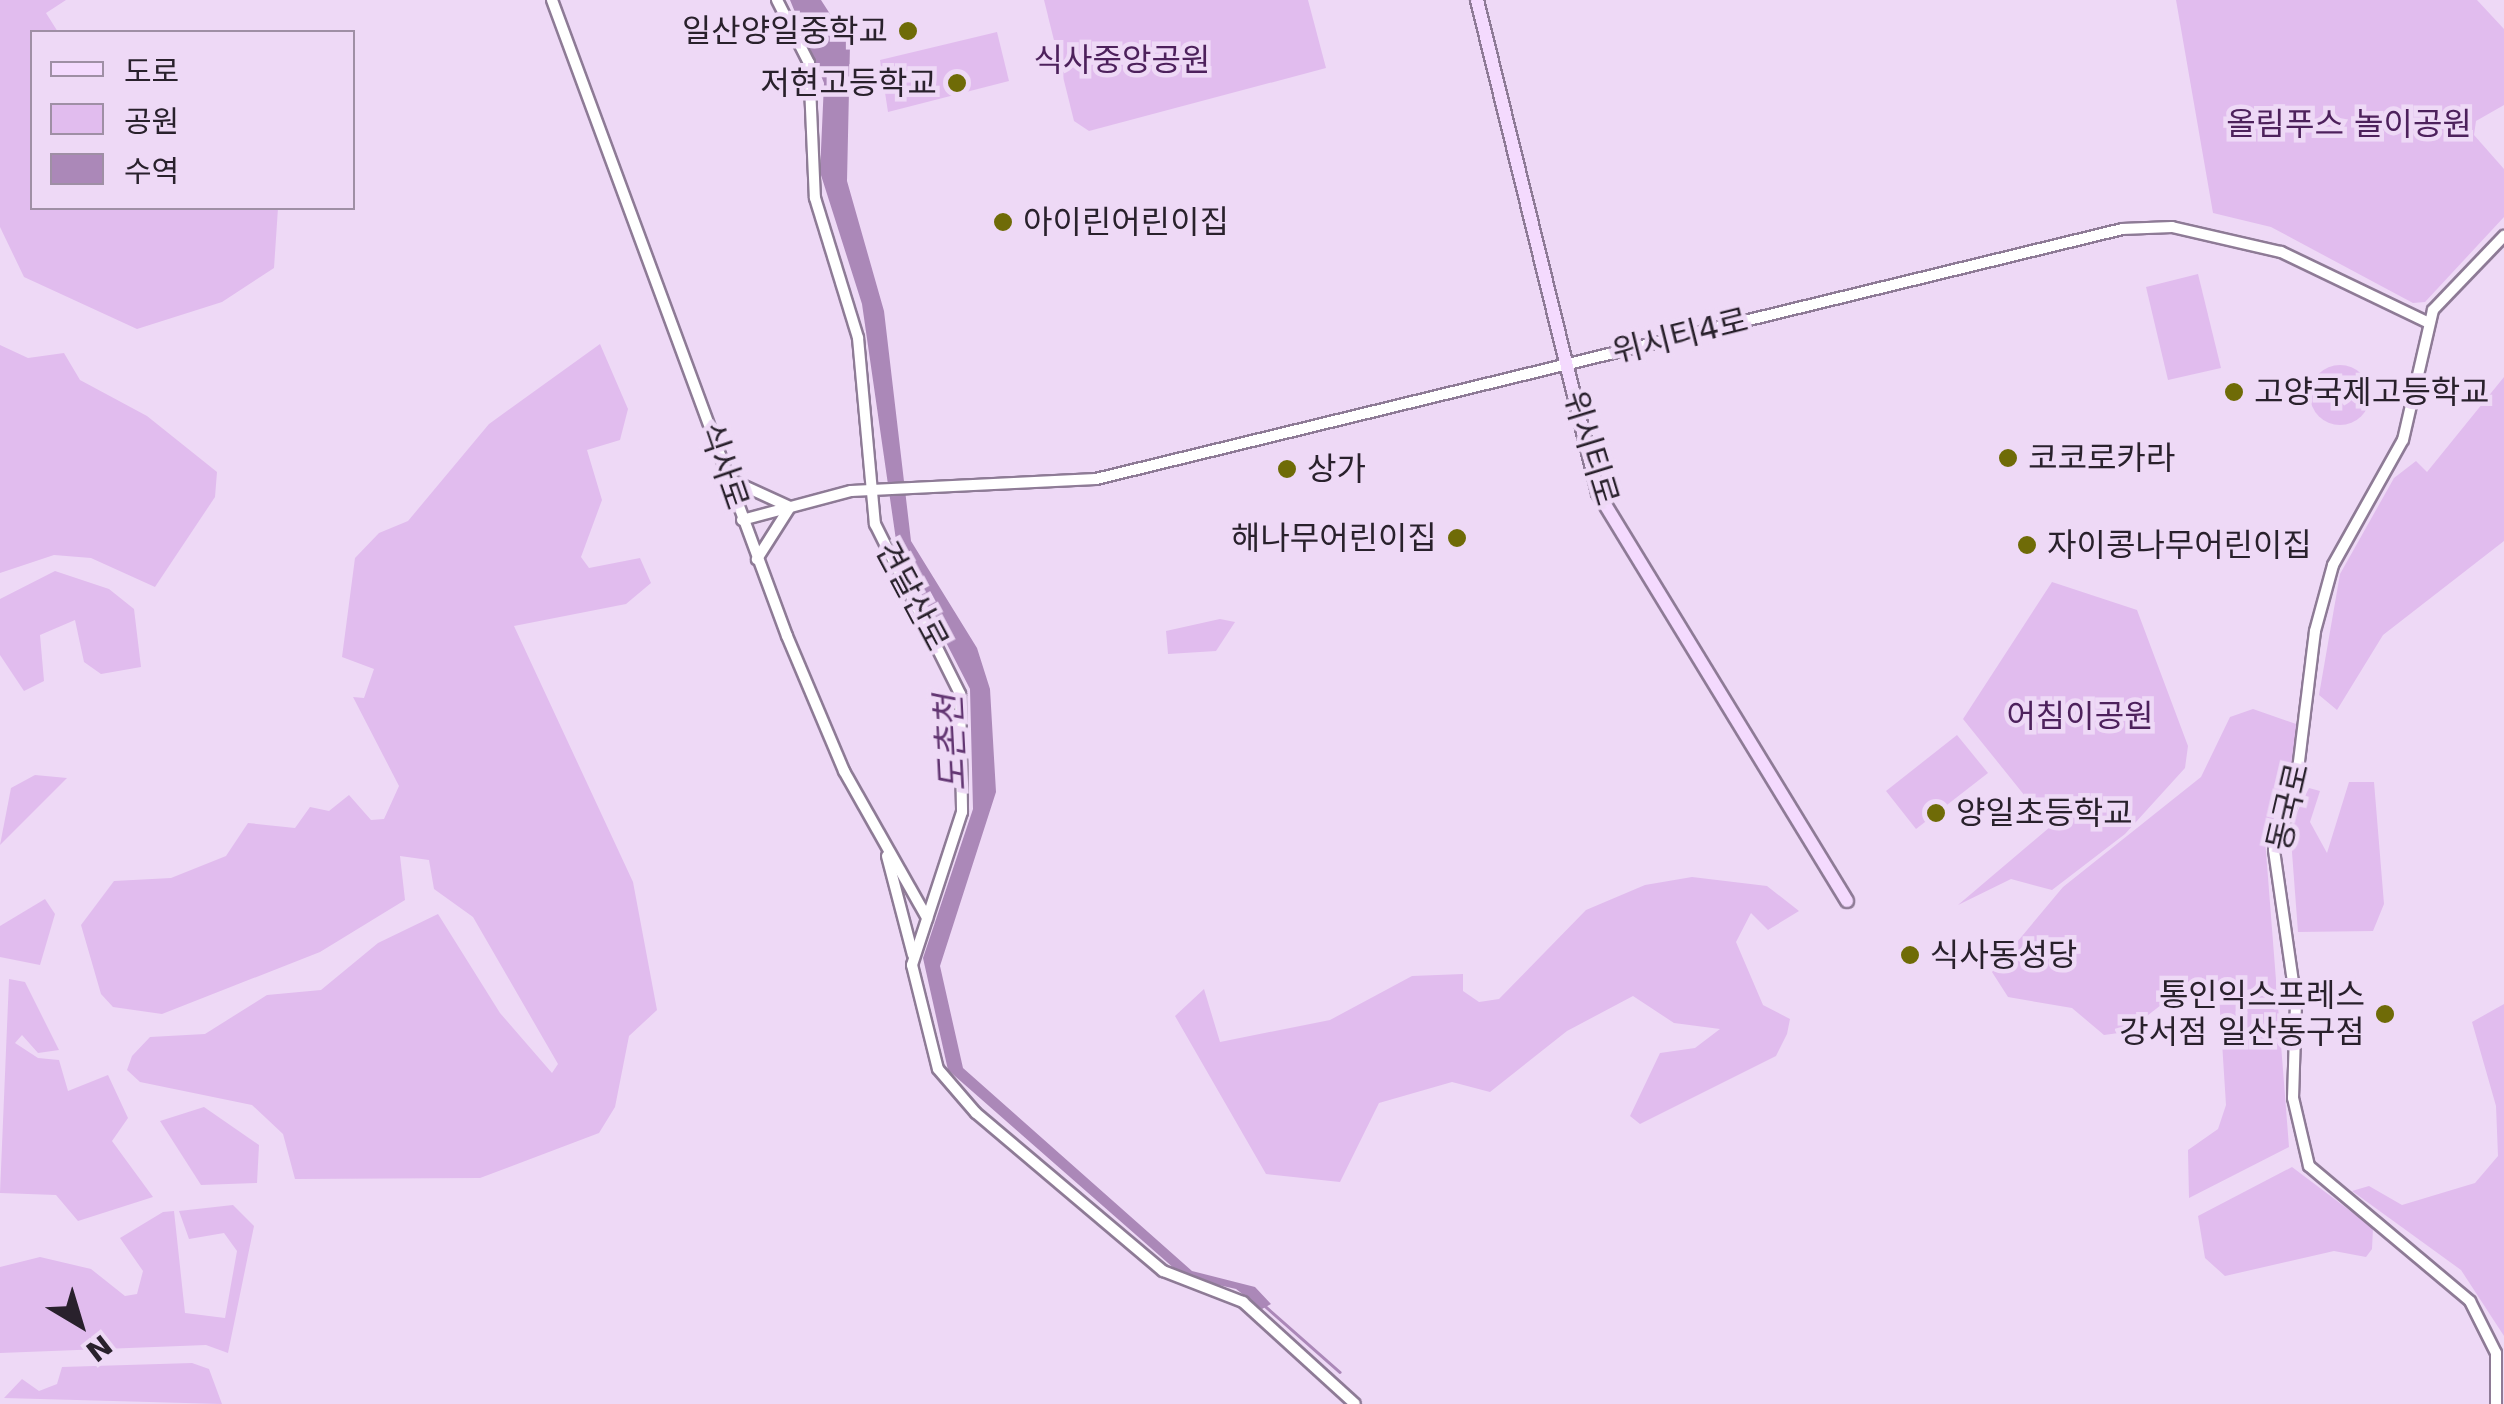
<!DOCTYPE html>
<meta charset="utf-8">
<style>
body{margin:0}
#map{position:relative;width:2504px;height:1404px;overflow:hidden;background:#eed9f6;font-family:"DejaVu Sans","Noto Sans KR",sans-serif}
div>[style]{position:absolute}
.green>*{inset:0;background:#e1bcee}
.round{border-radius:50%}
.water>*{inset:0;background:#ab88b8}
.stream>*{height:2.5px;margin:-1.25px;padding:0 1.25px;transform-origin:1.25px;border-radius:1.25px;background:#ab88b8}
.roads{filter:drop-shadow(2px 0 #8e7b96) drop-shadow(-2px 0 #8e7b96) drop-shadow(0 2px #8e7b96) drop-shadow(0 -2px #8e7b96)}
.minor>*{height:10px;margin:-5px;padding:0 5px;transform-origin:5px;border-radius:5px;background:#fff}
.major>*{height:12px;margin:-6px;padding:0 6px;transform-origin:6px;border-radius:6px;background:#f4dafe}
.dots>*{width:28px;height:28px;translate:-50% -50%;box-sizing:border-box;border:5px solid #eed9f6;border-radius:50%}
span{translate:-50% -50%;white-space:nowrap;text-align:center;line-height:1.15;-webkit-text-stroke:9px #eed9f6;paint-order:stroke}
.poi-label{font-size:32px;color:#29212c}
.right{translate:-100% -50%;text-align:right}
.left{translate:0 -50%;text-align:left}
.park-label{font-size:32px;color:#4d215c}
.street-label{font-size:32px;color:#29212c}
.water-label{font-size:35px;color:#623572;font-style:italic}
.legend{position:absolute;left:30px;top:30px;width:325px;height:180px;box-sizing:border-box;background:#eed9f6;border:2px solid #9f8fa5;margin:0;padding:12px 18px;list-style:none;font-size:30px;color:#29212c}
.legend li{display:flex;align-items:center;gap:20px;height:50px}
.legend b{width:50px;border:2px solid #9f8fa5}
.north{position:absolute;left:30px;top:1274px;width:100px;height:100px;-webkit-text-stroke:8px #eed9f6;paint-order:stroke;rotate:142deg;font-size:28px;font-weight:700;line-height:40px;text-align:center;color:#29212c}
.north::after{content:'';display:block;margin:auto;width:35px;height:45px;background:#29212c;clip-path:polygon(50% 0,100% 100%,50% 72%,0 100%)}
</style>
<div id="map">
<div class="green">
<div style="clip-path:polygon(0 0,66px 0,46px 13px,58px 32px,32px 32px,32px 208px,278px 208px,274px 268px,222px 302px,137px 329px,24px 277px,0 227px)"></div>
<div style="clip-path:polygon(1044px 0,1308px 0,1326px 68px,1089px 131px,1074px 121px)"></div>
<div style="clip-path:polygon(2176px 0,2477px 0,2504px 29px,2504px 105px,2476px 121px,2474px 135px,2504px 169px,2504px 217px,2425px 302px,2413px 303px,2271px 227px,2213px 213px)"></div>
<div style="clip-path:polygon(997px 32px,1009px 81px,888px 112px,880px 60px)"></div>
<div style="clip-path:polygon(2198px 274px,2221px 368px,2168px 380px,2146px 287px)"></div>
<div style="clip-path:polygon(600px 344px,628px 409px,620px 440px,587px 450px,602px 500px,581px 557px,589px 568px,640px 558px,651px 583px,626px 604px,514px 626px,633px 882px,657px 1010px,629px 1036px,615px 1107px,599px 1133px,480px 1178px,295px 1179px,283px 1134px,252px 1105px,140px 1082px,127px 1070px,132px 1056px,150px 1037px,205px 1034px,267px 995px,321px 990px,378px 943px,438px 914px,500px 1013px,552px 1073px,558px 1064px,473px 917px,434px 889px,429px 860px,400px 856px,405px 900px,320px 952px,162px 1014px,113px 1007px,101px 994px,81px 925px,114px 881px,171px 878px,226px 856px,248px 823px,295px 828px,310px 807px,329px 811px,349px 795px,371px 820px,384px 819px,399px 786px,353px 697px,364px 698px,374px 669px,342px 657px,355px 558px,379px 533px,408px 521px,489px 424px)"></div>
<div style="clip-path:polygon(0 345px,28px 358px,64px 353px,80px 380px,147px 416px,217px 472px,215px 497px,155px 587px,91px 558px,54px 555px,0 573px)"></div>
<div class="round" style="left:2310px;top:365px;width:60px;height:60px"></div>
<div style="clip-path:polygon(2504px 377px,2504px 541px,2383px 635px,2337px 710px,2319px 695px,2340px 574px,2394px 478px,2416px 461px,2427px 472px)"></div>
<div style="clip-path:polygon(55px 571px,109px 589px,134px 609px,141px 667px,101px 674px,84px 662px,75px 620px,40px 635px,44px 681px,24px 691px,0 655px,0 599px)"></div>
<div style="clip-path:polygon(2052px 582px,2137px 610px,2188px 746px,2185px 768px,2125px 834px,2052px 890px,2011px 879px,1958px 905px,2050px 827px,1963px 719px)"></div>
<div style="clip-path:polygon(1220px 619px,1235px 622px,1216px 651px,1168px 654px,1166px 631px)"></div>
<div style="clip-path:polygon(2253px 709px,2299px 725px,2290px 782px,2265px 839px,2289px 1147px,2189px 1198px,2188px 1150px,2218px 1129px,2226px 1105px,2219px 995px,2191px 982px,2126px 1032px,2104px 1035px,2072px 1008px,2008px 997px,1992px 972px,2063px 887px,2201px 777px,2230px 717px)"></div>
<div style="clip-path:polygon(1957px 735px,1988px 773px,1916px 829px,1886px 791px)"></div>
<div style="clip-path:polygon(35px 775px,67px 778px,0 845px,11px 788px)"></div>
<div style="clip-path:polygon(2349px 782px,2374px 782px,2384px 904px,2373px 931px,2298px 932px,2290px 826px,2309px 788px,2320px 791px,2310px 822px,2327px 853px)"></div>
<div style="clip-path:polygon(1692px 877px,1767px 886px,1799px 911px,1768px 930px,1751px 913px,1736px 942px,1763px 1005px,1790px 1019px,1787px 1034px,1776px 1056px,1640px 1124px,1630px 1116px,1660px 1053px,1695px 1048px,1720px 1029px,1674px 1023px,1633px 996px,1567px 1031px,1490px 1092px,1452px 1082px,1379px 1103px,1340px 1182px,1266px 1174px,1175px 1016px,1204px 989px,1220px 1042px,1330px 1020px,1412px 976px,1463px 974px,1463px 991px,1479px 1002px,1499px 999px,1586px 910px,1645px 885px)"></div>
<div style="clip-path:polygon(45px 899px,55px 914px,40px 965px,0 957px,0 926px)"></div>
<div style="clip-path:polygon(9px 979px,25px 982px,59px 1050px,38px 1053px,22px 1035px,15px 1043px,38px 1058px,59px 1060px,68px 1091px,108px 1075px,128px 1118px,112px 1141px,153px 1197px,78px 1221px,56px 1195px,0 1193px)"></div>
<div style="clip-path:polygon(2504px 1004px,2504px 1336px,2461px 1270px,2352px 1191px,2369px 1186px,2402px 1205px,2475px 1183px,2498px 1156px,2496px 1106px,2472px 1022px)"></div>
<div style="clip-path:polygon(204px 1107px,259px 1145px,257px 1183px,201px 1185px,160px 1121px)"></div>
<div style="clip-path:polygon(2292px 1167px,2373px 1228px,2372px 1249px,2366px 1257px,2334px 1251px,2225px 1276px,2205px 1258px,2198px 1216px)"></div>
<div style="clip-path:polygon(233px 1205px,254px 1226px,228px 1353px,206px 1345px,0 1353px,0 1267px,40px 1257px,91px 1269px,125px 1296px,137px 1294px,143px 1271px,120px 1238px,163px 1212px,174px 1211px,185px 1313px,225px 1318px,237px 1251px,224px 1233px,189px 1239px,179px 1211px)"></div>
<div style="clip-path:polygon(192px 1363px,209px 1369px,222px 1404px,4px 1398px,22px 1379px,39px 1391px,57px 1384px,62px 1367px)"></div>
</div>
<div class="water">
<div style="clip-path:polygon(790px 0,821px 0,850px 45px,847px 181px,884px 311px,911px 541px,977px 648px,990px 689px,996px 792px,940px 966px,963px 1068px,1192px 1271px,1255px 1287px,1271px 1304px,1262px 1309px,1236px 1289px,1184px 1277px,948px 1070px,923px 958px,973px 809px,970px 689px,897px 547px,862px 304px,820px 172px,824px 83px)"></div>
</div>
<div class="stream">
<div style="left:1264px;top:1305px;width:101px;rotate:41.4deg"></div>
</div>
<div class="roads">
<div class="minor">
<div style="left:552px;top:0;width:678px;rotate:69.72deg"></div>
<div style="left:787px;top:636px;width:147px;rotate:67.1deg"></div>
<div style="left:844px;top:771px;width:169px;rotate:60.5deg"></div>
<div style="left:777px;top:0;width:71px;rotate:63.1deg"></div>
<div style="left:809px;top:63px;width:135px;rotate:87.5deg"></div>
<div style="left:815px;top:198px;width:146px;rotate:72.9deg"></div>
<div style="left:858px;top:338px;width:187px;rotate:84.8deg"></div>
<div style="left:875px;top:524px;width:190px;rotate:63.4deg"></div>
<div style="left:960px;top:694px;width:118px;rotate:89deg"></div>
<div style="left:962px;top:812px;width:161px;rotate:108.1deg"></div>
<div style="left:912px;top:965px;width:107px;rotate:76deg"></div>
<div style="left:938px;top:1069px;width:58px;rotate:49.2deg"></div>
<div style="left:976px;top:1113px;width:245px;rotate:40.2deg"></div>
<div style="left:1163px;top:1271px;width:86px;rotate:21.2deg"></div>
<div style="left:1243px;top:1302px;width:151px;rotate:42.3deg"></div>
<div style="left:731px;top:480px;width:65px;rotate:24.6deg"></div>
<div style="left:790px;top:507px;width:62px;rotate:122.4deg"></div>
<div style="left:742px;top:520px;width:113px;rotate:-14.9deg"></div>
<div style="left:851px;top:491px;width:245px;rotate:-2.8deg"></div>
<div style="left:1096px;top:479px;width:1056px;rotate:-13.69deg"></div>
<div style="left:2122px;top:229px;width:50px;rotate:-2.3deg"></div>
<div style="left:2172px;top:227px;width:112px;rotate:12.9deg"></div>
<div style="left:2281px;top:252px;width:162px;rotate:25.6deg"></div>
<div style="left:887px;top:856px;width:102px;rotate:75.3deg"></div>
<div style="left:2496px;top:1404px;width:51px;rotate:-90deg"></div>
<div style="left:2496px;top:1353px;width:58px;rotate:-116.6deg"></div>
<div style="left:2470px;top:1301px;width:210px;rotate:-140deg"></div>
<div style="left:2309px;top:1166px;width:70px;rotate:-103.2deg"></div>
<div style="left:2293px;top:1098px;width:95px;rotate:-88.2deg"></div>
<div style="left:2296px;top:1003px;width:155px;rotate:-98.2deg"></div>
<div style="left:2274px;top:850px;width:60px;rotate:-69.4deg"></div>
<div style="left:2295px;top:794px;width:164px;rotate:-83deg"></div>
<div style="left:2315px;top:631px;width:68px;rotate:-74.7deg"></div>
<div style="left:2333px;top:565px;width:143px;rotate:-60.8deg"></div>
<div style="left:2403px;top:440px;width:133px;rotate:-77deg"></div>
<div style="left:2433px;top:310px;width:103px;rotate:-46.2deg"></div>
</div>
<div class="major">
<div style="left:1477px;top:0;width:508px;rotate:76.21deg"></div>
<div style="left:1598px;top:493px;width:478px;rotate:58.6deg"></div>
</div>
</div>
<div class="dots">
<div style="left:908px;top:31px;background:#6f6b07"></div>
<div style="left:957px;top:83px;background:#6f6b07"></div>
<div style="left:1003px;top:222px;background:#6f6b07"></div>
<div style="left:2234px;top:392px;background:#6f6b07"></div>
<div style="left:2008px;top:458px;background:#6f6b07"></div>
<div style="left:1287px;top:469px;background:#6f6b07"></div>
<div style="left:1457px;top:538px;background:#6f6b07"></div>
<div style="left:2027px;top:545px;background:#6f6b07"></div>
<div style="left:1936px;top:813px;background:#6f6b07"></div>
<div style="left:1910px;top:955px;background:#6f6b07"></div>
<div style="left:2385px;top:1014px;background:#6f6b07"></div>
</div>
<div class="poi-label">
<span class="right" style="left:888px;top:31px">일산양일중학교</span>
<span class="right" style="left:937px;top:83px">저현고등학교</span>
<span class="left" style="left:1023px;top:222px">아이린어린이집</span>
<span class="left" style="left:2254px;top:392px">고양국제고등학교</span>
<span class="left" style="left:2028px;top:458px">코코로카라</span>
<span class="left" style="left:1307px;top:469px">상가</span>
<span class="right" style="left:1437px;top:538px">해나무어린이집</span>
<span class="left" style="left:2047px;top:545px">자이콩나무어린이집</span>
<span class="left" style="left:1956px;top:813px">양일초등학교</span>
<span class="left" style="left:1930px;top:955px">식사동성당</span>
<span class="right" style="left:2365px;top:1014px">통인익스프레스<br>강서점 일산동구점</span>
</div>
<div class="park-label">
<span style="left:1122px;top:60px">식사중앙공원</span>
<span style="left:2349px;top:124px">올림푸스 놀이공원</span>
<span style="left:2080px;top:716px">어침이공원</span>
</div>
<div class="street-label">
<span style="left:1680px;top:336px;rotate:-14deg">위시티4로</span>
<span style="left:1591px;top:448px;rotate:73deg">위시티로</span>
<span style="left:724px;top:466px;rotate:71deg">식사로</span>
<span style="left:912px;top:596px;rotate:62deg">견달산로</span>
<span style="left:2288px;top:807px;rotate:-77deg">동국로</span>
</div>
<div class="water-label">
<span style="left:951px;top:743px;rotate:-93deg">도촌천</span>
</div>
<ul class="legend">
<li><b style="height:12px;background:#f4dafe"></b>도로</li>
<li><b style="height:28px;background:#e1bcee"></b>공원</li>
<li><b style="height:28px;background:#ab88b8"></b>수역</li>
</ul>
<div class="north">N</div>
</div>
